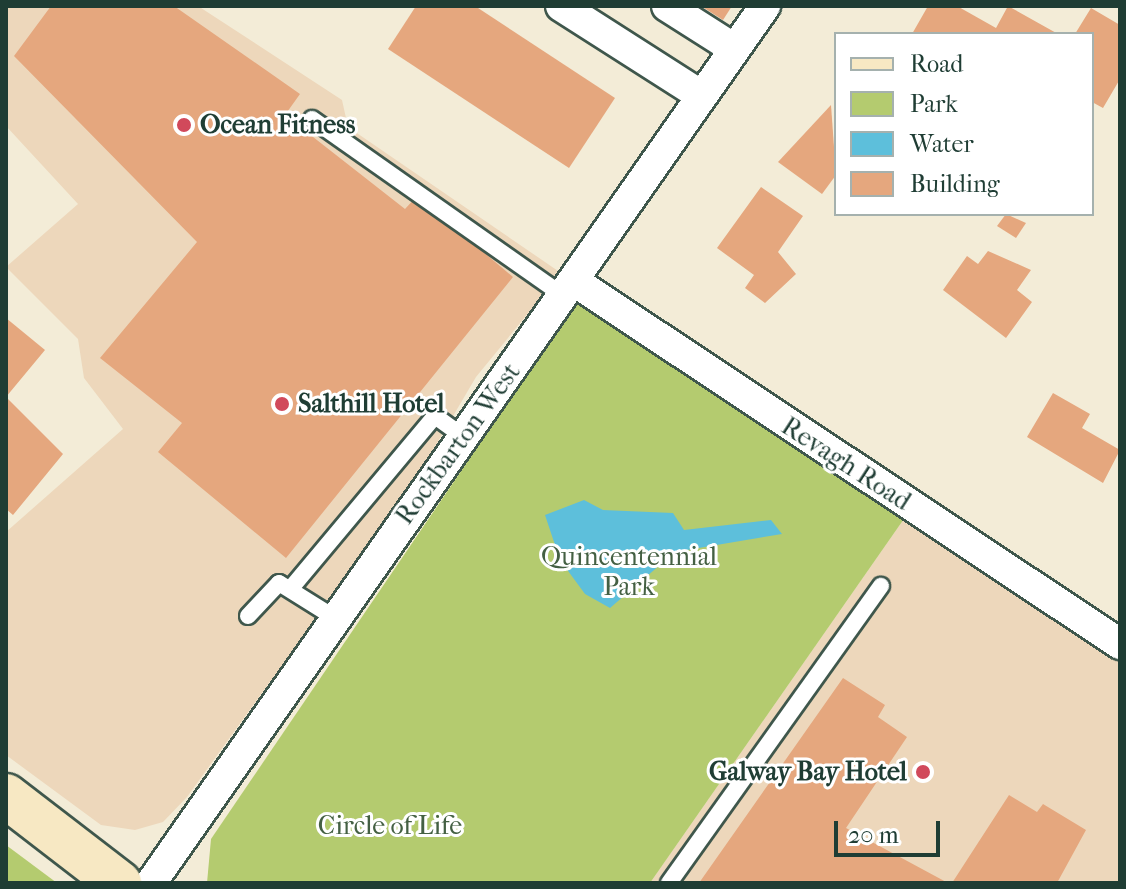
<!DOCTYPE html>
<style>
body{margin:0}
#map{position:relative;width:1126px;height:889px;overflow:hidden;background:#f3ecd7;font-family:"IM FELL French Canon",serif}
div>[style]{position:absolute}
.built>*{inset:0;background:#edd7bb}
.green>*{inset:0;background:#b4cb6f}
.water>*{inset:0;background:#5dbfdb}
.building>*{inset:0;background:#e5a77e}
.roads{filter:drop-shadow(2px 0 #3f574c) drop-shadow(-2px 0 #3f574c) drop-shadow(0 2px #3f574c) drop-shadow(0 -2px #3f574c)}
.service>*{height:16px;margin:-8px;padding:0 8px;transform-origin:8px;border-radius:8px;background:#fff}
.minor>*{height:30px;margin:-15px;padding:0 15px;transform-origin:15px;border-radius:15px;background:#fff}
.secondary>*{height:44px;margin:-22px;padding:0 22px;transform-origin:22px;border-radius:22px;background:#f7e8c3}
.dots>*{width:22px;height:22px;translate:-50% -50%;box-sizing:border-box;border:4px solid #fff;border-radius:50%}
span{translate:-50% -50%;white-space:nowrap;text-align:center;line-height:1.15;-webkit-text-stroke:6px #fff;paint-order:stroke}
.poi-label{font-size:26px;color:#1f3d34;font-weight:700}
.left{translate:0 -50%;text-align:left}
.right{translate:-100% -50%;text-align:right}
.street-label{font-size:26px;color:#1f3d34}
.park-label{font-size:26px;color:#446043}
.frame{position:absolute;inset:0;border:8px solid #1f3d34;pointer-events:none}
.legend{position:absolute;left:834px;top:32px;width:260px;height:184px;box-sizing:border-box;background:#fff;border:2px solid #a5b1ae;margin:0;padding:10px 14px;list-style:none;font-size:24px;color:#1f3d34}
.legend li{display:flex;align-items:center;gap:16px;height:40px}
.legend b{width:40px;border:2px solid #a5b1ae}
.scale{position:absolute;left:834px;top:821px;width:106px;height:36px;box-sizing:border-box;border:4px solid #1f3d34;border-top:0;padding-left:10px;font-size:24px;line-height:28px;white-space:nowrap;color:#1f3d34;-webkit-text-stroke:6px #fff;paint-order:stroke}
</style>
<div id="map">
<div class="built">
<div style="clip-path:polygon(6px 6px,198px 6px,342px 100px,348px 127px,561px 273px,476px 377px,416px 479px,187px 797px,163px 822px,135px 830px,101px 825px,6px 755px,6px 532px,123px 429px,84px 378px,78px 339px,6px 267px,78px 204px,6px 126px)"></div>
<div style="clip-path:polygon(906px 516px,1120px 661px,1120px 883px,650px 883px)"></div>
</div>
<div class="green">
<div style="clip-path:polygon(578px 299px,906px 516px,650px 883px,207px 883px,211px 839px)"></div>
<div style="clip-path:polygon(6px 845px,57px 883px,6px 883px)"></div>
</div>
<div class="water">
<div style="clip-path:polygon(584px 500px,603px 510px,673px 513px,684px 530px,771px 520px,782px 534px,675px 552px,610px 608px,585px 594px,560px 560px,545px 515px)"></div>
</div>
<div class="building">
<div style="clip-path:polygon(51px 6px,174px 6px,300px 94px,285px 115px,405px 209px,417px 196px,513px 277px,286px 558px,158px 452px,182px 423px,100px 358px,197px 242px,14px 56px)"></div>
<div style="clip-path:polygon(416px 6px,475px 6px,615px 98px,569px 168px,388px 49px)"></div>
<div style="clip-path:polygon(701px 6px,732px 6px,723px 20px)"></div>
<div style="clip-path:polygon(928px 6px,957px 6px,996px 28px,1008px 6px,1058px 34px,912px 34px)"></div>
<div style="clip-path:polygon(1091px 8px,1120px 25px,1120px 79px,1103px 108px,1092px 102px,1092px 34px,1075px 34px)"></div>
<div style="clip-path:polygon(831px 105px,836px 175px,822px 194px,778px 162px)"></div>
<div style="clip-path:polygon(761px 187px,803px 216px,778px 252px,796px 274px,765px 303px,745px 288px,754px 275px,717px 248px)"></div>
<div style="clip-path:polygon(1006px 214px,1026px 223px,1016px 238px,997px 226px)"></div>
<div style="clip-path:polygon(988px 251px,1031px 270px,1017px 290px,1032px 302px,1006px 338px,943px 290px,967px 256px,978px 264px)"></div>
<div style="clip-path:polygon(6px 318px,45px 350px,6px 397px,63px 454px,13px 515px,6px 509px)"></div>
<div style="clip-path:polygon(1053px 393px,1090px 414px,1082px 428px,1120px 450px,1103px 483px,1027px 437px)"></div>
<div style="clip-path:polygon(843px 678px,885px 705px,878px 717px,907px 737px,846px 828px,948px 883px,699px 883px)"></div>
<div style="clip-path:polygon(1009px 795px,1037px 812px,1043px 804px,1086px 830px,1057px 883px,952px 883px)"></div>
</div>
<div class="roads">
<div class="service">
<div style="left:312px;top:119px;width:308px;rotate:35.1deg"></div>
<div style="left:292px;top:587px;width:223px;rotate:-50.1deg"></div>
<div style="left:435px;top:416px;width:34px;rotate:36deg"></div>
<div style="left:248px;top:616px;width:45px;rotate:-46.8deg"></div>
<div style="left:279px;top:583px;width:66px;rotate:32deg"></div>
<div style="left:669px;top:883px;width:365px;rotate:-54.5deg"></div>
</div>
<div class="minor">
<div style="left:561px;top:6px;width:167px;rotate:32.6deg"></div>
<div style="left:667px;top:6px;width:78px;rotate:32.5deg"></div>
<div style="left:574px;top:281px;width:656px;rotate:33.62deg"></div>
<div style="left:151px;top:883px;width:1071px;rotate:-55deg"></div>
</div>
<div class="secondary">
<div style="left:6px;top:796px;width:143px;rotate:37.6deg"></div>
</div>
</div>
<div class="dots">
<div style="left:184px;top:125px;background:#d1495b"></div>
<div style="left:282px;top:404px;background:#d1495b"></div>
<div style="left:923px;top:772px;background:#d1495b"></div>
</div>
<div class="poi-label">
<span class="left" style="left:200px;top:125px">Ocean Fitness</span>
<span class="left" style="left:298px;top:404px">Salthill Hotel</span>
<span class="right" style="left:907px;top:772px">Galway Bay Hotel</span>
</div>
<div class="street-label">
<span style="left:458px;top:444px;rotate:-54deg">Rockbarton West</span>
<span style="left:846px;top:464px;rotate:33deg">Revagh Road</span>
</div>
<div class="park-label">
<span style="left:629px;top:572px">Quincentennial<br>Park</span>
<span style="left:390px;top:826px">Circle of Life</span>
</div>
<div class="frame"></div>
<ul class="legend">
<li><b style="height:10px;background:#f7e8c3"></b>Road</li>
<li><b style="height:22px;background:#b4cb6f"></b>Park</li>
<li><b style="height:22px;background:#5dbfdb"></b>Water</li>
<li><b style="height:22px;background:#e5a77e"></b>Building</li>
</ul>
<div class="scale">20 m</div>
</div>
